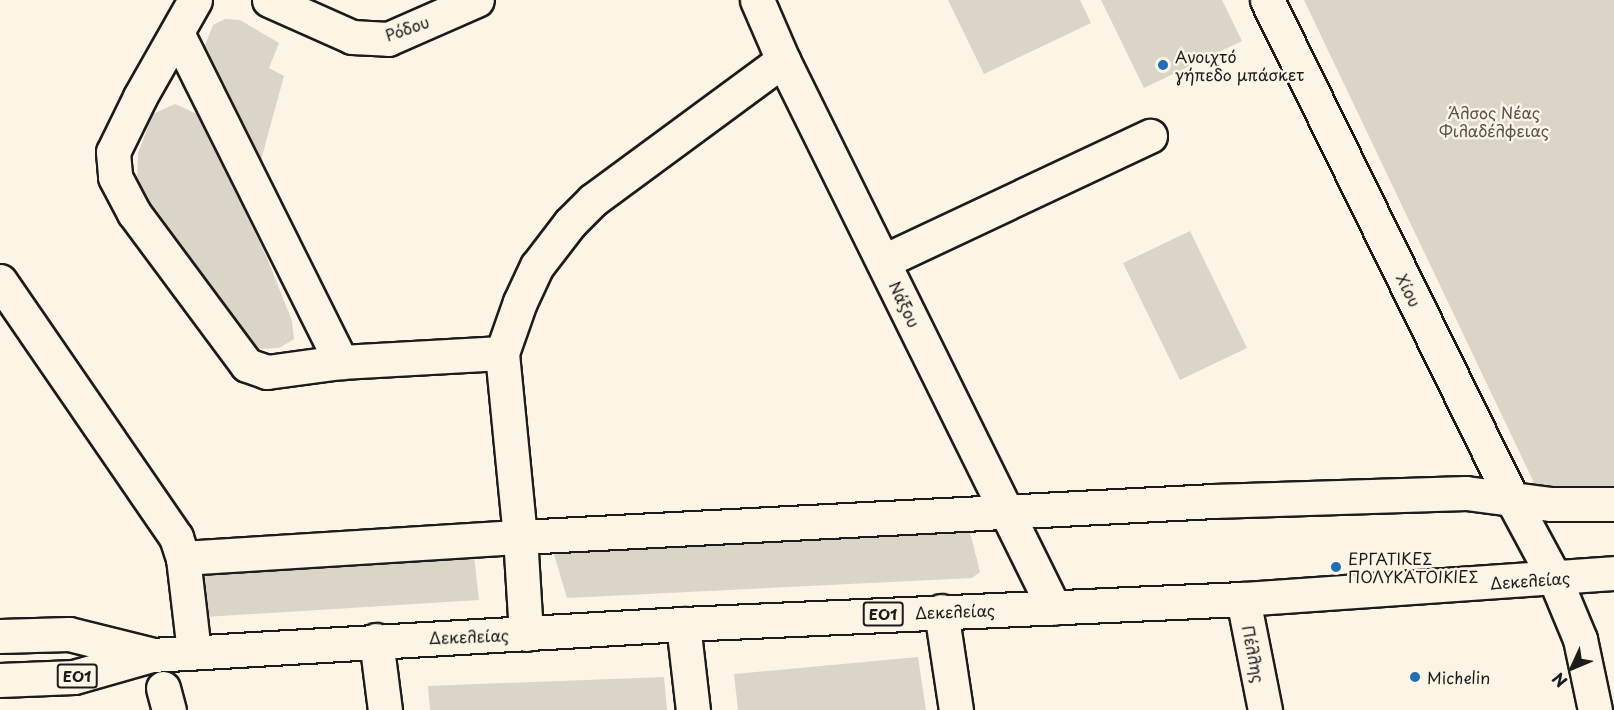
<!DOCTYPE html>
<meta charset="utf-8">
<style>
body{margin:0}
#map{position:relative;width:1614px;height:710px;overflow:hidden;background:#fcf5e5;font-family:"Playpen Sans",sans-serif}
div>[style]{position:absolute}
.green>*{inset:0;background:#dbd5c8}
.roads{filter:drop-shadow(2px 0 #1c1c1c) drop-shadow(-2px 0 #1c1c1c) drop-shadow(0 2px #1c1c1c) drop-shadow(0 -2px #1c1c1c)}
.street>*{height:33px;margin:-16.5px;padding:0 16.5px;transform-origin:16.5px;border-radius:16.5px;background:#fcf5e5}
.secondary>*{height:33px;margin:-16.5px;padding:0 16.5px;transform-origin:16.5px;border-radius:16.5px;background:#fcf5e5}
.primary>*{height:33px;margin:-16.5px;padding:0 16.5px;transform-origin:16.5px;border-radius:16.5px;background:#fcf5e5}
.dots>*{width:16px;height:16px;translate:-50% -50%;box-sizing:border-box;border:3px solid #fcf5e5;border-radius:50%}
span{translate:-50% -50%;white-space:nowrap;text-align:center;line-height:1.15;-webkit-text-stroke:5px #fcf5e5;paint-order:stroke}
.shield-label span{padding:2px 4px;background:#fcf5e5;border:2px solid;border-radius:4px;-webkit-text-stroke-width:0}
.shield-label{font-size:15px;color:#1c1c1c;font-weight:700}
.street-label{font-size:16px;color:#1c1c1c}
.poi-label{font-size:16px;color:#1c1c1c}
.left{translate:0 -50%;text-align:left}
.park-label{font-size:16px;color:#555450}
.north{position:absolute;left:1542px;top:638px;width:60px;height:60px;-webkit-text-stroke:4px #fcf5e5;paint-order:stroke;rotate:226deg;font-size:16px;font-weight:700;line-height:24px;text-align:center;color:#1c1c1c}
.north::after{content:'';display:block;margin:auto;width:21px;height:27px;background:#1c1c1c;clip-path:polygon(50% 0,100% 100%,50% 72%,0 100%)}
</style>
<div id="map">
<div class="green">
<div style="clip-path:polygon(948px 0,1080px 0,1091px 23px,984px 74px)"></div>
<div style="clip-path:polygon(1101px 0,1222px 0,1242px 41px,1144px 88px)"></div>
<div style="clip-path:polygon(1304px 0,1614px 0,1614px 487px,1536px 487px)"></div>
<div style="clip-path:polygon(225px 19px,240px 20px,279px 43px,269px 68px,284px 76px,261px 160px,256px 155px,204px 48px,213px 25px)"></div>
<div style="clip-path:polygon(175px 104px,199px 115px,267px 258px,292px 321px,294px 339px,279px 348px,257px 349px,234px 325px,172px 242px,137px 179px,138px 153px,153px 114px)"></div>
<div style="clip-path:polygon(1190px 231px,1247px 348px,1180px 380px,1123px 263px)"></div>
<div style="clip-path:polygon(970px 532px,980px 572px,972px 578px,567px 598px,553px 551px)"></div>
<div style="clip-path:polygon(474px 556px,479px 600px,205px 617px,205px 571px)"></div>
<div style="clip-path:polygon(918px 657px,926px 710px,738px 710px,734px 674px)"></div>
<div style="clip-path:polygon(664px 677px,667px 710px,430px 710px,428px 686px)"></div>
</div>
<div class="roads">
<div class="street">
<div style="left:195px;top:0;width:112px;rotate:119.6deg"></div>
<div style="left:140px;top:97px;width:61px;rotate:116.1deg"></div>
<div style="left:113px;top:152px;width:25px;rotate:85deg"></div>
<div style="left:115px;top:177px;width:41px;rotate:62.2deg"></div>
<div style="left:134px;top:213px;width:189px;rotate:53.4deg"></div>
<div style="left:247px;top:365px;width:21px;rotate:19deg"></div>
<div style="left:267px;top:372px;width:75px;rotate:-7.7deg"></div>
<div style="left:341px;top:362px;width:161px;rotate:-3.2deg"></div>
<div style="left:269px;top:0;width:91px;rotate:24deg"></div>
<div style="left:352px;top:37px;width:36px;rotate:3deg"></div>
<div style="left:388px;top:39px;width:97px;rotate:-23.7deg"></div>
<div style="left:757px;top:0;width:65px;rotate:66.6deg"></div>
<div style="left:783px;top:60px;width:611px;rotate:63.69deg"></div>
<div style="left:1267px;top:0;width:556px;rotate:63.85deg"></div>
<div style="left:1512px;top:499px;width:91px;rotate:61.7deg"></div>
<div style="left:177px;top:33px;width:368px;rotate:63.5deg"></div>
<div style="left:884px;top:261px;width:294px;rotate:-25.2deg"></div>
<div style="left:0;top:281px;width:311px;rotate:55.5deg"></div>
<div style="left:176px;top:537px;width:22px;rotate:72deg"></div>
<div style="left:183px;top:558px;width:95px;rotate:83.3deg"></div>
<div style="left:183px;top:558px;width:338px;rotate:-3.6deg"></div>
<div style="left:520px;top:537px;width:694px;rotate:-2.97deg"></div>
<div style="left:1213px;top:501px;width:253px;rotate:-1.8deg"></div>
<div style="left:1466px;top:493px;width:86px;rotate:7.4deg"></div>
<div style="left:1551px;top:504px;width:63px"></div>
<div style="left:1243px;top:599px;width:113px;rotate:78.8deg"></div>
<div style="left:941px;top:611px;width:100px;rotate:81.4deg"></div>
<div style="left:683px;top:624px;width:87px;rotate:83.4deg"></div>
<div style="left:526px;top:634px;width:97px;rotate:-93.5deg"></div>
<div style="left:520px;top:537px;width:185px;rotate:-95.6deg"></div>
<div style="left:502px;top:353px;width:54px;rotate:-70.6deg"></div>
<div style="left:520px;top:302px;width:40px;rotate:-65deg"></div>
<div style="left:537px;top:266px;width:54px;rotate:-52.5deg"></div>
<div style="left:570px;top:223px;width:33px;rotate:-45deg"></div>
<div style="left:593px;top:200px;width:236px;rotate:-36.4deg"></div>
<div style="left:376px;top:640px;width:71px;rotate:82.7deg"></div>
<div style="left:163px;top:688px;width:23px;rotate:75deg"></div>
</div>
<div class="secondary">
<div style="left:1555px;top:579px;width:65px;rotate:67.4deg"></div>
<div style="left:1580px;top:639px;width:73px;rotate:78.1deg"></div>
</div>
<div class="primary">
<div style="left:0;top:636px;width:69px;rotate:-1.7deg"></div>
<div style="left:69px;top:634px;width:83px;rotate:13.9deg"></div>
<div style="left:0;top:680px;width:74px;rotate:-2.3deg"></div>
<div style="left:74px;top:677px;width:81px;rotate:-15.8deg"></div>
<div style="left:152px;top:655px;width:532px;rotate:-3.34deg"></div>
<div style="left:683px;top:624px;width:561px;rotate:-2.56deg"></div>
<div style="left:1243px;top:599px;width:372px;rotate:-4deg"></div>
</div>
</div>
<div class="dots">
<div style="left:1163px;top:65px;background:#1f6fb2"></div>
<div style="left:1336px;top:567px;background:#1f6fb2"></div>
<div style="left:1415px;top:677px;background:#1f6fb2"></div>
</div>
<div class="shield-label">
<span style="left:883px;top:614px">ΕΟ1</span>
<span style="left:77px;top:676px">ΕΟ1</span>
</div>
<div class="street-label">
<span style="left:407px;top:28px;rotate:-19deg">Ρόδου</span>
<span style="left:1409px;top:290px;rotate:64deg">Χίου</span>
<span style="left:905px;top:304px;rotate:64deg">Νάξου</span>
<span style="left:1530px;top:580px;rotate:-4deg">Δεκελείας</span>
<span style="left:955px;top:611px;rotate:-2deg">Δεκελείας</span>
<span style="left:469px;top:636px;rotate:-2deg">Δεκελείας</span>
<span style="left:1254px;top:654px;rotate:79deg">Πέλλης</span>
</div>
<div class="poi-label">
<span class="left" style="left:1175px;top:65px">Ανοιχτό<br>γήπεδο μπάσκετ</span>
<span class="left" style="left:1348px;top:567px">ΕΡΓΑΤΙΚΕΣ<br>ΠΟΛΥΚΑΤΟΙΚΙΕΣ</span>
<span class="left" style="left:1427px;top:677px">Michelin</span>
</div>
<div class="park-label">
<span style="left:1494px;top:121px">Άλσος Νέας<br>Φιλαδέλφειας</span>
</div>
<div class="north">N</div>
</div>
